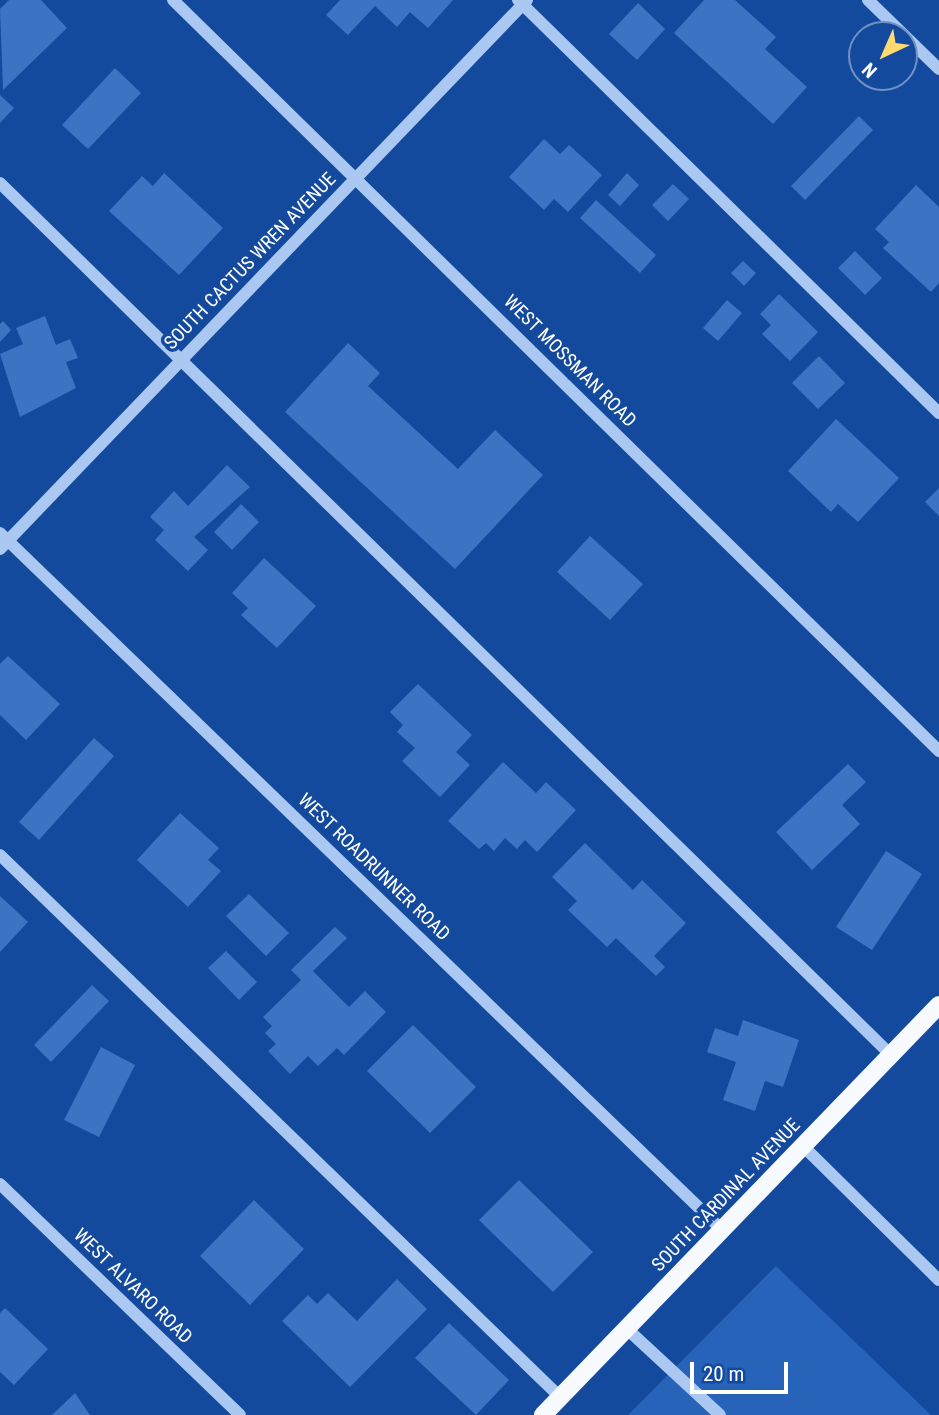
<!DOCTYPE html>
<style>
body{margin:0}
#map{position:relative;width:939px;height:1415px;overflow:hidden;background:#144a9d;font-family:"Roboto Condensed",sans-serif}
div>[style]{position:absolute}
.green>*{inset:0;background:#2863ba}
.building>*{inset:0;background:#3d73c3}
.minor>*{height:12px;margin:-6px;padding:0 6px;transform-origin:6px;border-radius:6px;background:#abc8f3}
.major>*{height:18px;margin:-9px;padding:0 9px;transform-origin:9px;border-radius:9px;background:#f7faff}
span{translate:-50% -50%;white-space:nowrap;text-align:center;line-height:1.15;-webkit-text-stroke:7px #144a9d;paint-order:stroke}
.street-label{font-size:19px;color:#fff}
.north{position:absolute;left:848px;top:21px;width:70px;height:70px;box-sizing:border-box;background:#144a9d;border:2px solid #7292c4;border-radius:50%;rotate:224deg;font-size:19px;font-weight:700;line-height:28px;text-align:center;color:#fff}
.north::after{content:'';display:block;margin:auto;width:24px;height:32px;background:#ffdb6d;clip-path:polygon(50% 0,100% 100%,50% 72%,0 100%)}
.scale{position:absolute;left:690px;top:1362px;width:98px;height:32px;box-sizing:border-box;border:4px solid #fff;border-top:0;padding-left:9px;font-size:21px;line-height:24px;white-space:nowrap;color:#fff;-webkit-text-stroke:5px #144a9d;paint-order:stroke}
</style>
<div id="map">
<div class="green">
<div style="clip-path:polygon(776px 1266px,931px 1415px,628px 1415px)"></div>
</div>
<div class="building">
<div style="clip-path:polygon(9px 0,41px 0,67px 28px,3px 90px,0 9px)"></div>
<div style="clip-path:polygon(340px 0,453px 0,428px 28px,410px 12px,397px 27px,375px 6px,348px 35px,326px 15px)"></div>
<div style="clip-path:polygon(704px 0,735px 0,776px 37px,765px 49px,807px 87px,773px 124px,674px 33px)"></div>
<div style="clip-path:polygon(638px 3px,665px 29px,637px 60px,609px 34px)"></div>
<div style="clip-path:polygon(115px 68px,141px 93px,88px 149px,62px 125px)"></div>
<div style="clip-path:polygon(0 95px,14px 108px,0 123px)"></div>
<div style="clip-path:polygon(859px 116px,873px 130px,805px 200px,791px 186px)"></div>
<div style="clip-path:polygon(544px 139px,560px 154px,569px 145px,602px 175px,568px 212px,554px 199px,544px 210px,509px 177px)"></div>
<div style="clip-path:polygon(164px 173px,223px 228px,179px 275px,109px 211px,142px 176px,153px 186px)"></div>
<div style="clip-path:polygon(627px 173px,639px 185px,620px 206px,608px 195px)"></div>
<div style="clip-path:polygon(673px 184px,689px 199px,668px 221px,652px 205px)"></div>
<div style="clip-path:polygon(916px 185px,939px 207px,939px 283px,931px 292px,883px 248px,889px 242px,875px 229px)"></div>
<div style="clip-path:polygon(596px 200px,656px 255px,640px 273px,580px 218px)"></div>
<div style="clip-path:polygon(855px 251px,882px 278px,865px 295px,838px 268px)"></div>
<div style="clip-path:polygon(743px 261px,756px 273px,744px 286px,731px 273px)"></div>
<div style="clip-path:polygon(779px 294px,818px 332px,790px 361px,762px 334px,771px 325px,760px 314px)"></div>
<div style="clip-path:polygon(727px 300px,742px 313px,718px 341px,703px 328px)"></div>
<div style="clip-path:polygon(45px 316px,56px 345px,70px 339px,78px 358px,66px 362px,76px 388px,20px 417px,0 354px,23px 344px,16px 328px)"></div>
<div style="clip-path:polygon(3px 321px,11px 330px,0 342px,0 324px)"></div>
<div style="clip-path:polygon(348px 343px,380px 373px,368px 386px,458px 469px,495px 430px,543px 475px,455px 569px,285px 412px)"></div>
<div style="clip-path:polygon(819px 356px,845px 383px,818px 409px,792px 383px)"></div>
<div style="clip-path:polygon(836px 419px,899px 478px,858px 522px,838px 504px,831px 512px,788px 471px)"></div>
<div style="clip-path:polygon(227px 465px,250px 487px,194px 537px,208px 550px,188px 571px,155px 540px,164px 530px,150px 517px,174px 491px,188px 506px)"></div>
<div style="clip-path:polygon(939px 488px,939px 516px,925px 502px)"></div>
<div style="clip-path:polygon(241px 504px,259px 522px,232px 550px,214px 532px)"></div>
<div style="clip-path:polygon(590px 536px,643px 584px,610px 620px,557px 572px)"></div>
<div style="clip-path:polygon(264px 558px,316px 606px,277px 648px,241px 615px,248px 608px,232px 593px)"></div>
<div style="clip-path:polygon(8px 656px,60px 704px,26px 740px,0 715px,0 664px)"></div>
<div style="clip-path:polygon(418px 684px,472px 735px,456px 752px,470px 765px,440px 797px,402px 761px,415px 748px,397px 732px,403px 725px,390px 712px)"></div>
<div style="clip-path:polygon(94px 738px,114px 756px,39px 840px,19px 822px)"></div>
<div style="clip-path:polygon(503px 762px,536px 793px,546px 782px,576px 810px,537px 852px,525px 840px,517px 849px,505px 838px,494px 851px,486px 843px,479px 849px,448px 821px)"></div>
<div style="clip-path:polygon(848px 764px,866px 782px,842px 805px,860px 824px,812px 870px,776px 832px)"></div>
<div style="clip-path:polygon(180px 813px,219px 848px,208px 860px,221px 871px,188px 907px,137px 860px)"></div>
<div style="clip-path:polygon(585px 843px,633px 890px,642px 880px,686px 923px,654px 956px,665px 967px,656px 976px,616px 938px,607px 947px,568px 910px,577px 901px,552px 877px)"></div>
<div style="clip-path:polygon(886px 851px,922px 874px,872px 950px,836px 927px)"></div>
<div style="clip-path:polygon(249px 894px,289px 933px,266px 956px,226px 916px)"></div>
<div style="clip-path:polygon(0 896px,28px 922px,0 952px)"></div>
<div style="clip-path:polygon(335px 927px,347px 938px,313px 971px,349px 1007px,365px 991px,386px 1012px,344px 1055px,337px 1048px,318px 1066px,308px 1056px,290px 1074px,268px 1051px,276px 1044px,265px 1033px,272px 1026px,263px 1017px,301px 980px,291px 970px)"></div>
<div style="clip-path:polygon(226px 951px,257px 982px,239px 1000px,208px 968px)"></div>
<div style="clip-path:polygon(92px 985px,109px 1001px,51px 1062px,34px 1045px)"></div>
<div style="clip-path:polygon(743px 1020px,799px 1040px,783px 1087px,765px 1081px,755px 1111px,723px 1100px,736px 1062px,707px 1052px,715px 1028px,738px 1036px)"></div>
<div style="clip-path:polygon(413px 1025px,476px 1087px,430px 1133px,367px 1071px)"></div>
<div style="clip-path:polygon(101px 1047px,135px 1065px,99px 1137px,64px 1120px)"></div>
<div style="clip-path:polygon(519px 1180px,593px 1252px,553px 1292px,479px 1220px)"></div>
<div style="clip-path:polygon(254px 1200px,304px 1249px,250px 1305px,200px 1256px)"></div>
<div style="clip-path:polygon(397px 1279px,427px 1309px,350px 1387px,282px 1321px,308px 1295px,317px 1304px,328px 1293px,357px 1321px)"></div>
<div style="clip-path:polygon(5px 1308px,48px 1349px,14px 1385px,0 1372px,0 1313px)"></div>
<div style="clip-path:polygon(449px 1323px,509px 1380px,476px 1415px,415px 1358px)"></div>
<div style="clip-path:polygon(75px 1393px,90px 1415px,52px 1415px)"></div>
</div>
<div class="minor">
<div style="left:173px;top:0;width:1073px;rotate:44.43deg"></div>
<div style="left:518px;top:0;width:590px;rotate:44.45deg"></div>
<div style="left:868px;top:0;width:99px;rotate:44.2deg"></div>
<div style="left:0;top:183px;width:1247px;rotate:44.38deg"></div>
<div style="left:0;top:533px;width:1002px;rotate:43.99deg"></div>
<div style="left:0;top:549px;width:761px;rotate:-46.17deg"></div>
<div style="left:0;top:855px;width:779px;rotate:44.06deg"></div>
<div style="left:803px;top:1146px;width:191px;rotate:44.6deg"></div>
<div style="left:0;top:1184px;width:333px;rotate:43.9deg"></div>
<div style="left:626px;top:1328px;width:128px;rotate:42.8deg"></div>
</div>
<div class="major">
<div style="left:543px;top:1415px;width:570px;rotate:-46deg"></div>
</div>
<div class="street-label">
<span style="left:250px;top:261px;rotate:-46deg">SOUTH CACTUS WREN AVENUE</span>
<span style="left:570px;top:361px;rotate:45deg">WEST MOSSMAN ROAD</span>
<span style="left:374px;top:867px;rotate:44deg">WEST ROADRUNNER ROAD</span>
<span style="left:726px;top:1195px;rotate:-46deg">SOUTH CARDINAL AVENUE</span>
<span style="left:133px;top:1286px;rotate:44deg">WEST ALVARO ROAD</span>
</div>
<div class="north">N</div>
<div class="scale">20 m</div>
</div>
